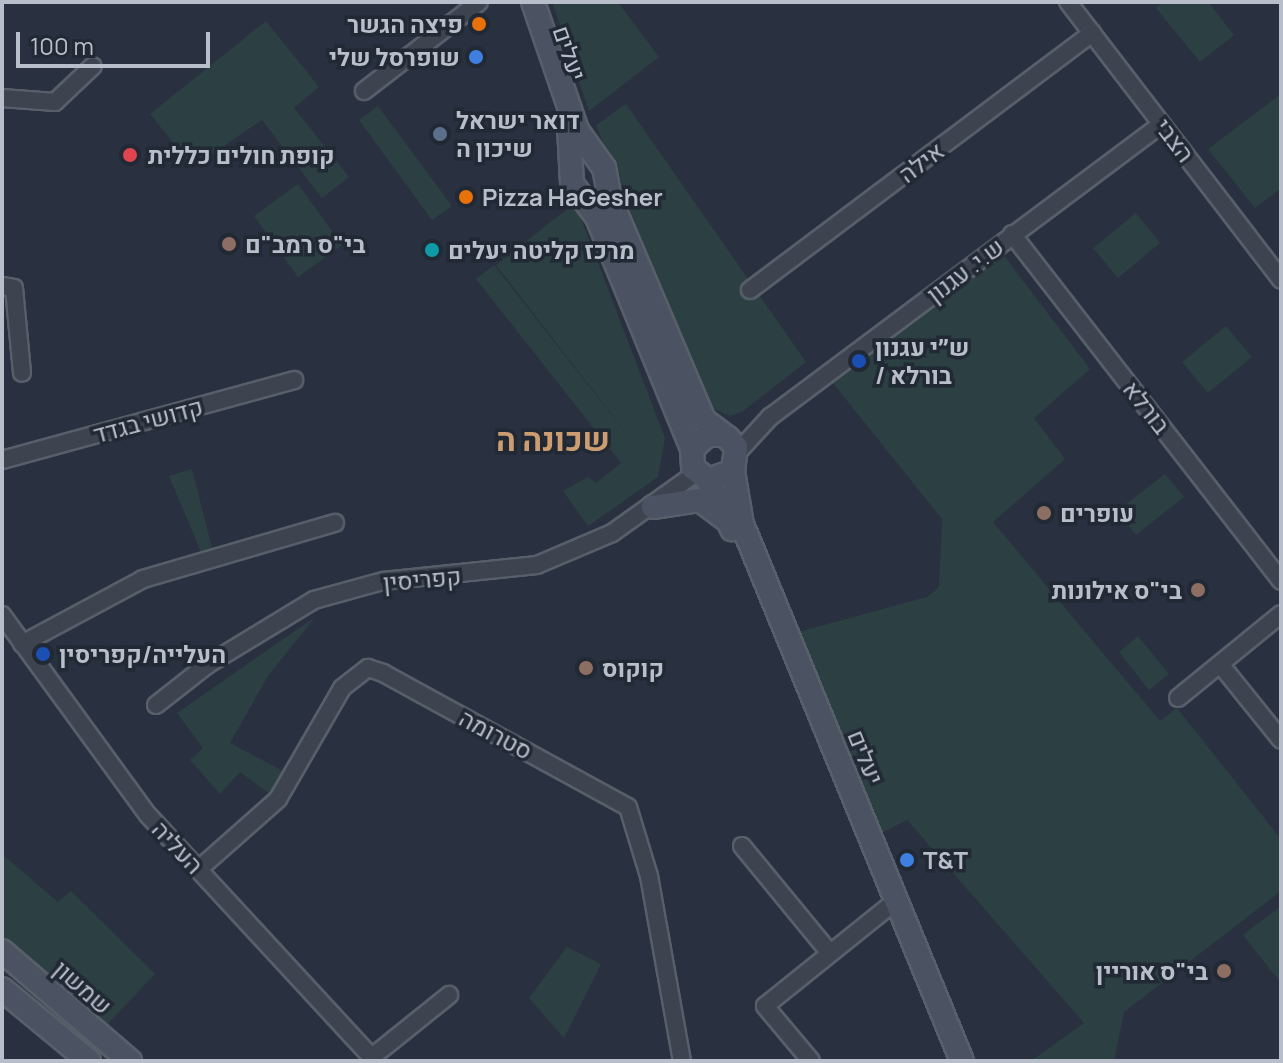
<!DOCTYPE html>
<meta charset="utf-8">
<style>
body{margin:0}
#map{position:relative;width:1283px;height:1063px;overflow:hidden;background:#293140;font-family:Manrope,Heebo,sans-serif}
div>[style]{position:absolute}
.green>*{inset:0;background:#2c3f42}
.roads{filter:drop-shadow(2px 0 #575f6a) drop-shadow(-2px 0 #575f6a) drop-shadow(0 2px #575f6a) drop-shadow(0 -2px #575f6a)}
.street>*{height:16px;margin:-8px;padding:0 8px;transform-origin:8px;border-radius:8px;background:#3d4450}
.secondary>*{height:22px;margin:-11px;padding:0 11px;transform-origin:11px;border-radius:11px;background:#4b5362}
.dots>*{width:22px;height:22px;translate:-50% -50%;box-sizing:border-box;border:4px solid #212935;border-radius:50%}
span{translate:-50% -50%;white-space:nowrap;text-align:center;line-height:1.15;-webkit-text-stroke:7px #212935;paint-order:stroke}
.poi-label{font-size:24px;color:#b9bfca;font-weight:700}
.right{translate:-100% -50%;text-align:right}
.left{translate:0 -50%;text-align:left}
.street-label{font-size:24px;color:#b9bfca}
.district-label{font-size:32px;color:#cd9d72;font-weight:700}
.frame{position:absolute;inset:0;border:4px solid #b9bfca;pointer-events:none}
.scale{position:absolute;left:16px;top:32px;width:194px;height:36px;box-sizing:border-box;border:4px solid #b9bfca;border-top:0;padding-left:10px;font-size:24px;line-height:28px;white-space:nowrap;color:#b9bfca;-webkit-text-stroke:6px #212935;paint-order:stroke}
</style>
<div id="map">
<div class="green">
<div style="clip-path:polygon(552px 2px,618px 2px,659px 57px,589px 111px)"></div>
<div style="clip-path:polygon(1163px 2px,1208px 2px,1234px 35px,1200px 62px,1156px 8px)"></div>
<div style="clip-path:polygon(266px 21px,319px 87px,294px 108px,349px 177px,322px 198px,262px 120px,193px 167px,150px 114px)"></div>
<div style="clip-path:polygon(1281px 94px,1281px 188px,1255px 208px,1208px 149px)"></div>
<div style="clip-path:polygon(626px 104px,806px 362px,742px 412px,730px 416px,709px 407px,596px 125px)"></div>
<div style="clip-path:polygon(378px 106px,452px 206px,432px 220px,359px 120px)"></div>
<div style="clip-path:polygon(298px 184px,342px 245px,298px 277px,254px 216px)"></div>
<div style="clip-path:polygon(575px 203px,665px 438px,658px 477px,588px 526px,563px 491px,588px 477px,596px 483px,621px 463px,476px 279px,494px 265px,639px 450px,496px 265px)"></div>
<div style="clip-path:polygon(1136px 213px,1160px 243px,1118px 278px,1093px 248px)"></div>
<div style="clip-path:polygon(1002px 253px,1090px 369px,1034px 418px,1065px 459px,993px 522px,1160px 721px,1177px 708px,1281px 839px,1281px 891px,1124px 1012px,1114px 1061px,1031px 1061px,1084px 1023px,907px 820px,878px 835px,795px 633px,927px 597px,939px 587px,942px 519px,832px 382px)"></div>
<div style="clip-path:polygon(1226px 326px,1252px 357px,1208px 393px,1182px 362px)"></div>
<div style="clip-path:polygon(192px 469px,212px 548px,201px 552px,169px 476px)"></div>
<div style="clip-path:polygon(1165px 474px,1184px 497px,1136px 535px,1117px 511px)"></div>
<div style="clip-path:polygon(315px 617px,268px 676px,230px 743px,283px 771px,271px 795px,240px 772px,220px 794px,190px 760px,203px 748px,177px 713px)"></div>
<div style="clip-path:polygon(1138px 636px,1169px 674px,1149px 690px,1119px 652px)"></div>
<div style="clip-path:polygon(2px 854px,58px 902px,71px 891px,155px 974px,104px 1028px,2px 936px)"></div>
<div style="clip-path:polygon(1281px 906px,1281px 983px,1243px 935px)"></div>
<div style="clip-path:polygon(567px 947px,601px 964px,564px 1038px,529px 998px)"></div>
</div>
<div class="roads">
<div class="street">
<div style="left:1068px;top:2px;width:350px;rotate:52.5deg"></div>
<div style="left:364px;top:91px;width:145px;rotate:-37.7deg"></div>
<div style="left:2px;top:98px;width:53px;rotate:4.3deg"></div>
<div style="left:55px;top:102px;width:52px;rotate:-43.5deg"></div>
<div style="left:1012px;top:234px;width:439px;rotate:52.2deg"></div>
<div style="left:2px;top:286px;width:12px;rotate:9deg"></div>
<div style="left:14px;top:288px;width:85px;rotate:84.6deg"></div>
<div style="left:750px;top:290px;width:428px;rotate:-36.9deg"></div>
<div style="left:737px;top:453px;width:49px;rotate:-47.5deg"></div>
<div style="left:770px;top:417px;width:489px;rotate:-36.8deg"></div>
<div style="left:2px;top:460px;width:303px;rotate:-15.3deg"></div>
<div style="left:2px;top:615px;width:248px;rotate:53.9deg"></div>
<div style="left:148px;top:815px;width:335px;rotate:47.3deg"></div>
<div style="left:22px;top:644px;width:137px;rotate:-28.2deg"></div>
<div style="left:143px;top:579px;width:200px;rotate:-16.3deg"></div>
<div style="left:1220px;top:664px;width:97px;rotate:51.2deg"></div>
<div style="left:1178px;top:698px;width:133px;rotate:-39.2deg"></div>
<div style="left:156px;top:705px;width:65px;rotate:-38.1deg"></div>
<div style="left:207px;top:665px;width:125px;rotate:-31.3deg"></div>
<div style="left:314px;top:600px;width:72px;rotate:-15.4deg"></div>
<div style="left:383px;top:581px;width:155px;rotate:-5.9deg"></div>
<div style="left:537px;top:565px;width:82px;rotate:-23.1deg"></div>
<div style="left:612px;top:533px;width:103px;rotate:-35.5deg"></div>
<div style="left:742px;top:846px;width:137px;rotate:50.6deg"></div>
<div style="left:199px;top:869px;width:106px;rotate:-41.5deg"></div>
<div style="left:278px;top:799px;width:128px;rotate:-60deg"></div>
<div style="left:342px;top:688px;width:33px;rotate:-38deg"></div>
<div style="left:368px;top:668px;width:16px;rotate:18deg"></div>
<div style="left:383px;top:673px;width:279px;rotate:28.7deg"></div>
<div style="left:628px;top:807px;width:72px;rotate:73.1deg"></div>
<div style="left:649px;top:876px;width:188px;rotate:79.9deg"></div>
<div style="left:372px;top:1057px;width:99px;rotate:-38.8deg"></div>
<div style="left:811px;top:1061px;width:72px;rotate:-129.9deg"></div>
<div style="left:765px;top:1006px;width:158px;rotate:-38.8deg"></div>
</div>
<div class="secondary">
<div style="left:533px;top:2px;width:135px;rotate:71deg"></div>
<div style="left:577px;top:130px;width:47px;rotate:54.6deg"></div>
<div style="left:604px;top:168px;width:32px;rotate:79deg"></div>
<div style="left:610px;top:199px;width:240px;rotate:67deg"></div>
<div style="left:704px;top:420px;width:30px;rotate:37deg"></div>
<div style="left:728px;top:438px;width:12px;rotate:48deg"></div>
<div style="left:736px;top:447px;width:24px;rotate:97deg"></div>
<div style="left:733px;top:471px;width:27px;rotate:160deg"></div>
<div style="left:708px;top:480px;width:19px;rotate:-141deg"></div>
<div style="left:693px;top:468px;width:19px;rotate:-93deg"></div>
<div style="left:692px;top:449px;width:21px;rotate:-43deg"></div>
<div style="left:707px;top:435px;width:14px"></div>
<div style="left:569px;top:128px;width:56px;rotate:86.9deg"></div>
<div style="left:572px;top:184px;width:41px;rotate:52.9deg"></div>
<div style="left:597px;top:217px;width:251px;rotate:67.7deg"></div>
<div style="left:733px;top:471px;width:54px;rotate:80.4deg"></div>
<div style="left:742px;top:524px;width:580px;rotate:67.72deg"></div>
<div style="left:708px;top:480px;width:55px;rotate:63.9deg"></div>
<div style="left:653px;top:507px;width:48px;rotate:-8.5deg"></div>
<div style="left:700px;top:500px;width:30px;rotate:37deg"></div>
<div style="left:2px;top:951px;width:169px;rotate:40.7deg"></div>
<div style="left:2px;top:989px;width:113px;rotate:39.6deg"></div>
</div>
</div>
<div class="dots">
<div style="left:479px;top:24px;background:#e8710a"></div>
<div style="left:476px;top:57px;background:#3f7fe0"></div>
<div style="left:440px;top:134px;background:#5c6f8a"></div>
<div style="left:130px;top:155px;background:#e0444e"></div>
<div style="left:466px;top:197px;background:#e8710a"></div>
<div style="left:229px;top:244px;background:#8d6e63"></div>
<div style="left:432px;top:250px;background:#0f9aa8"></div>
<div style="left:859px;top:361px;background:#1a4fb4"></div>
<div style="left:1044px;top:513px;background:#8d6e63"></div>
<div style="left:1198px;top:590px;background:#8d6e63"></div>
<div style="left:43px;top:654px;background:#1a4fb4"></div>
<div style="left:586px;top:668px;background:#8d6e63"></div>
<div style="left:907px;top:860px;background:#3f7fe0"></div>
<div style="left:1224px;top:971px;background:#8d6e63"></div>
</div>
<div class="poi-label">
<span class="right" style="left:463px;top:24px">פיצה הגשר</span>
<span class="right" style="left:460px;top:57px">שופרסל שלי</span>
<span class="left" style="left:456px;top:134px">דואר ישראל<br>שיכון ה</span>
<span class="left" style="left:148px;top:155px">קופת חולים כללית</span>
<span class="left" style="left:482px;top:197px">Pizza HaGesher</span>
<span class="left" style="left:245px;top:244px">בי"ס רמב"ם</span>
<span class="left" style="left:448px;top:250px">מרכז קליטה יעלים</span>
<span class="left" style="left:875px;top:361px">ש״י עגנון<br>/ בורלא</span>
<span class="left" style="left:1060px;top:513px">עופרים</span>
<span class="right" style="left:1182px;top:590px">בי"ס אילונות</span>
<span class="left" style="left:59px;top:654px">העלייה/קפריסין</span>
<span class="left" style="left:602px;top:668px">קוקוס</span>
<span class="left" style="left:923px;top:860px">T&amp;T</span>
<span class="right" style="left:1208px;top:971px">בי"ס אוריין</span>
</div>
<div class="street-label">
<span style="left:570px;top:53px;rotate:71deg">יעלים</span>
<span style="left:1175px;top:140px;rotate:53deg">הצבי</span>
<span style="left:921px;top:162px;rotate:-37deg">אילה</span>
<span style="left:965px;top:270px;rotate:-37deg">ש.י. עגנון</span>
<span style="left:1147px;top:407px;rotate:52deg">בורלא</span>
<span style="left:148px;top:420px;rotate:-15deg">קדושי בגדד</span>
<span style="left:422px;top:579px;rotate:-5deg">קפריסין</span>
<span style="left:496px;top:734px;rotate:28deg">סטרומה</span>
<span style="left:866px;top:757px;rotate:68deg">יעלים</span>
<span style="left:178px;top:847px;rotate:47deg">העליה</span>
<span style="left:83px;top:987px;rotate:41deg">שמשון</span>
</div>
<div class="district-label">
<span style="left:553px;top:439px">שכונה ה</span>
</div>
<div class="frame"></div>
<div class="scale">100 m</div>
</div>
